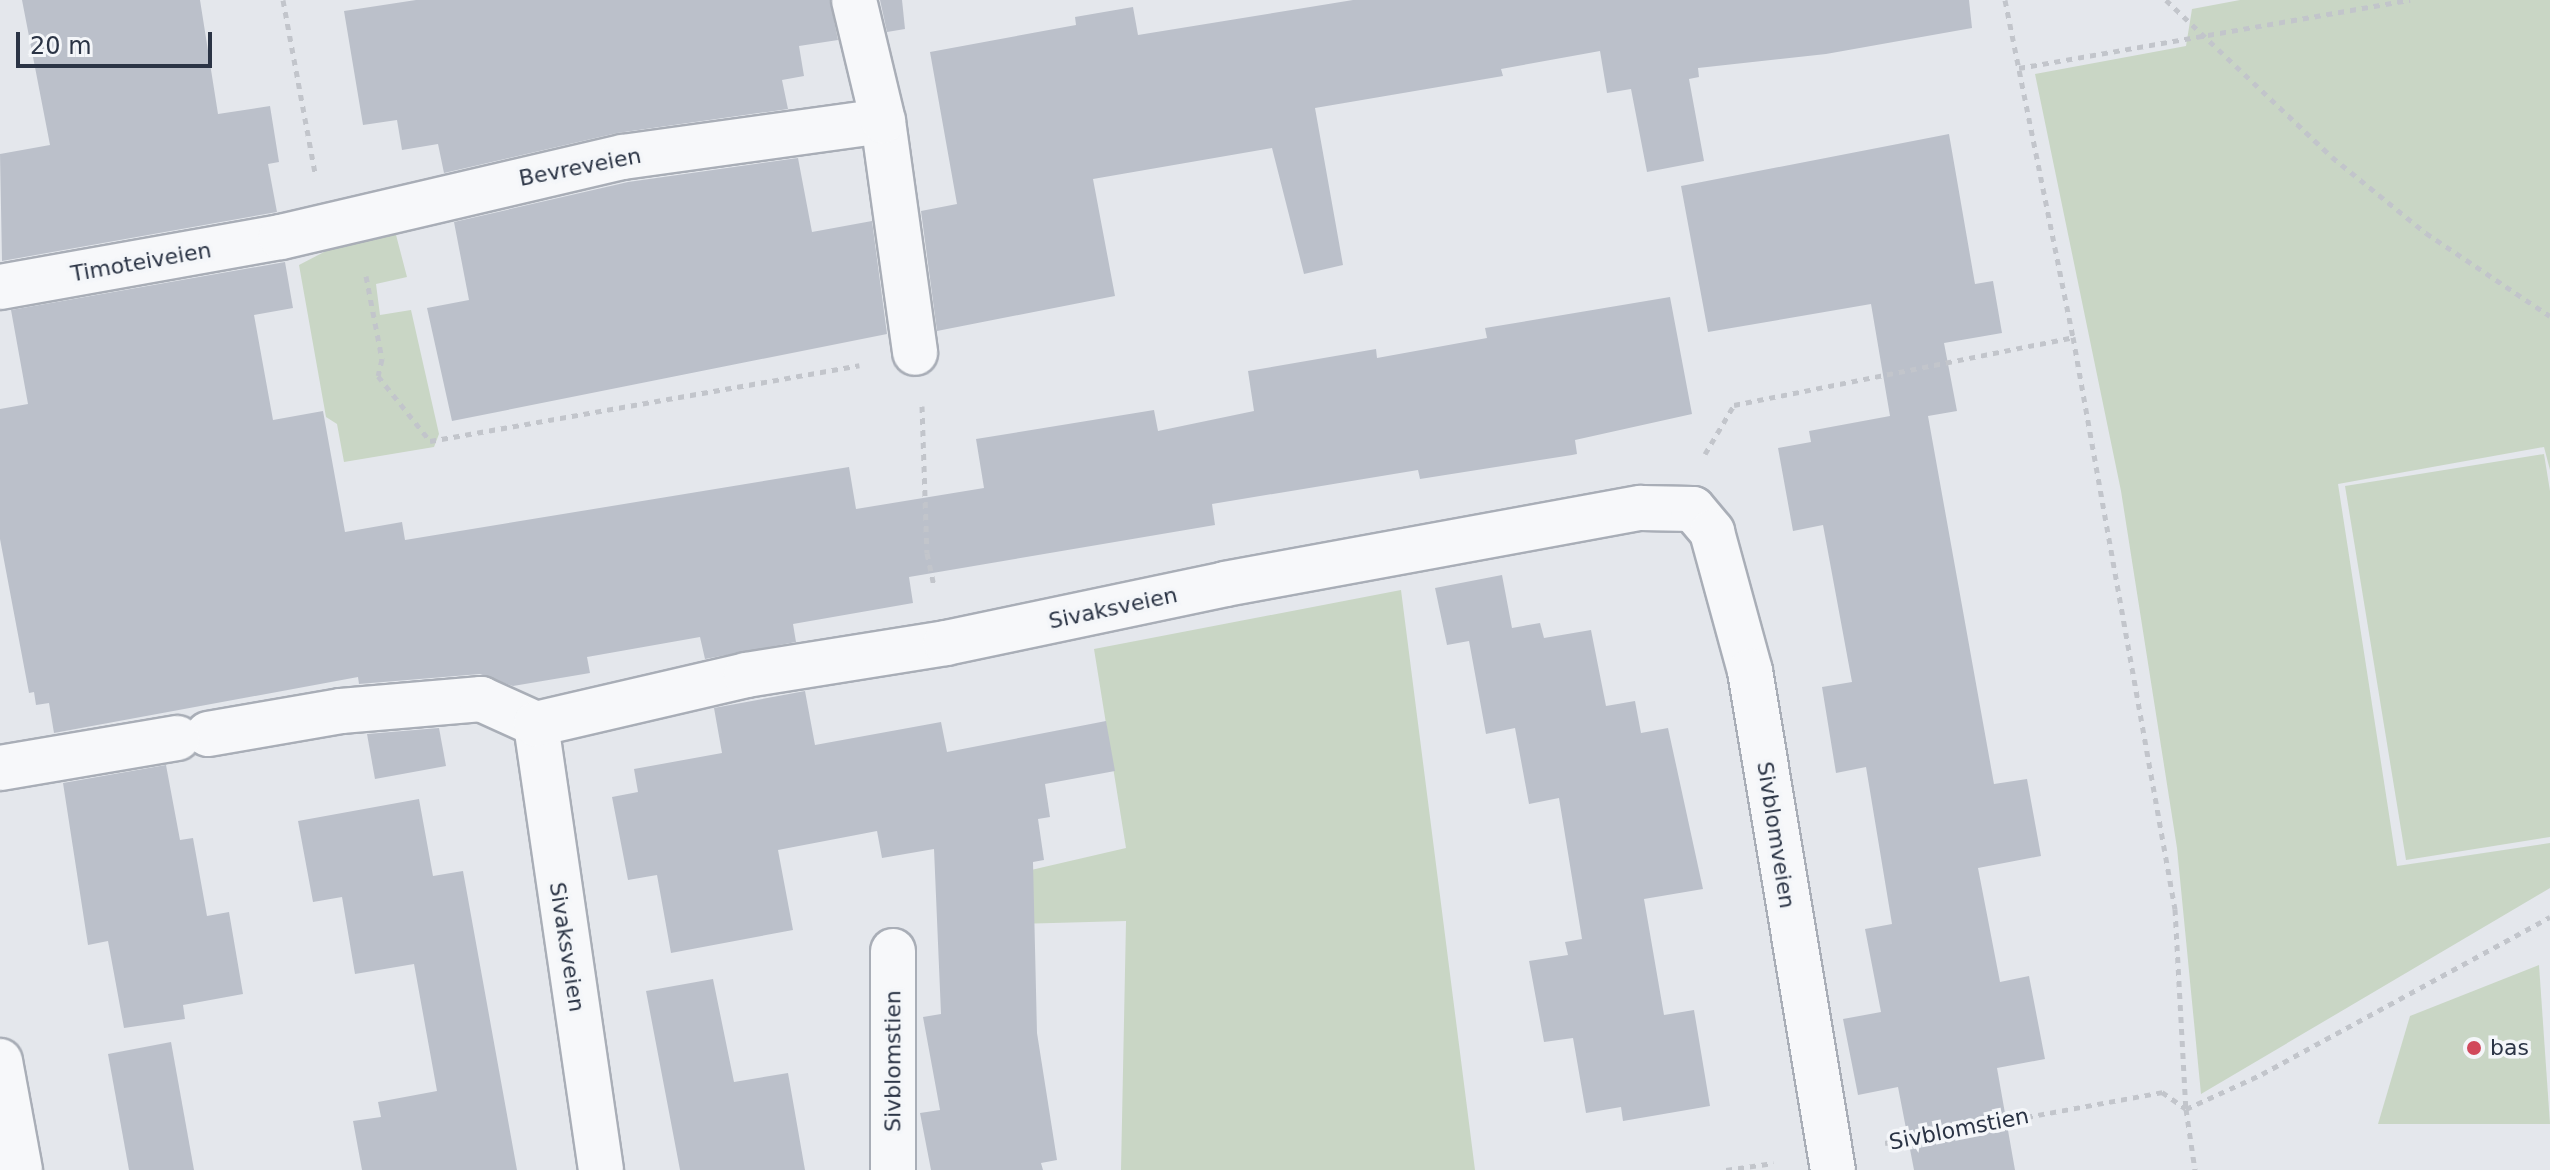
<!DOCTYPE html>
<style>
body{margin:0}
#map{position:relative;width:2550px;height:1170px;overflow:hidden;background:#e4e7ec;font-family:"DejaVu Sans",sans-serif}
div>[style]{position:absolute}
.green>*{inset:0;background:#c9d6c5}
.building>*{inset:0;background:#bbc0ca}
.path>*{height:5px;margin-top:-2.5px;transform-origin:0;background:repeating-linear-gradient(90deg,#c2c5cb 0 6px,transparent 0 12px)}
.roads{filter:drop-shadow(2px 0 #a9aeb7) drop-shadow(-2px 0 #a9aeb7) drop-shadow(0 2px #a9aeb7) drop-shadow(0 -2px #a9aeb7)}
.minor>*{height:44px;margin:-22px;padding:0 22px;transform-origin:22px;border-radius:22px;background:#f7f8fa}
.dots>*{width:22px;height:22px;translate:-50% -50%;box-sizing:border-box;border:4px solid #f4f6f9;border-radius:50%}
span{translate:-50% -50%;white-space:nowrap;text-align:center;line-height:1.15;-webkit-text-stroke:7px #f4f6f9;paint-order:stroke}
.street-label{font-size:22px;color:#2b3445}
.poi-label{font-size:22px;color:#2b3445}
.left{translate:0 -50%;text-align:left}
.scale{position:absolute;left:16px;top:32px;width:196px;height:36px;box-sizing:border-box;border:4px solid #2b3445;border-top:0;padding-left:10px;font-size:24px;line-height:28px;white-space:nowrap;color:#2b3445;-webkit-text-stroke:6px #f4f6f9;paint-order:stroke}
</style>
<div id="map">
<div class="green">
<div style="clip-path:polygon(2240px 0,2550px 0,2550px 470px,2544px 447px,2338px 484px,2397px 866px,2550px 843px,2550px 888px,2201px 1094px,2177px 848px,2121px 491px,2035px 74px,2186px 46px,2192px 9px)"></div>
<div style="clip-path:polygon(395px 231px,407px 277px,376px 284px,380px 315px,411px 310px,439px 434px,434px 447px,344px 462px,337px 424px,326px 417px,299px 265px,349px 239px)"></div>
<div style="clip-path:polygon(2544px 454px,2550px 491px,2550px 837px,2406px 860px,2345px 486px)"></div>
<div style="clip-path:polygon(1401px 590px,1475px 1170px,1121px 1170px,1126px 921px,974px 925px,967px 885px,1126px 848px,1094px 649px)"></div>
<div style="clip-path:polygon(2539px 965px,2550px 1124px,2378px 1124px,2410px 1016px)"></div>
</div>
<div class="building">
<div style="clip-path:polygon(22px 0,200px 0,218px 114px,270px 106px,279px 162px,268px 164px,277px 212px,2px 261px,0 154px,50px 145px)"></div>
<div style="clip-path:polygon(416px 0,830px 0,838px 40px,799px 46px,804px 76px,782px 80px,788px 109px,617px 133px,444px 173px,438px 144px,402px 150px,397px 120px,363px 125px,344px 11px)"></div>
<div style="clip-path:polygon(880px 0,902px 0,905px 29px,887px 32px)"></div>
<div style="clip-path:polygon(1353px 0,1969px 0,1972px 28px,1826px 54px,1698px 68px,1699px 77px,1689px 79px,1704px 161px,1647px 172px,1631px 89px,1607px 93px,1600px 51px,1501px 69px,1503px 76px,1315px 108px,1343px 265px,1304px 274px,1272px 148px,1093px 179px,1115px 296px,937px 331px,921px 211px,957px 204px,930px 52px,1076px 25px,1075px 17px,1133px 7px,1138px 35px)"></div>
<div style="clip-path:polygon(1949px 134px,1975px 284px,1993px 281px,2002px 333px,1944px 343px,1957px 411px,1928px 416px,1994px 784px,2027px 779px,2041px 856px,1978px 868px,2000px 982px,2029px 976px,2045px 1059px,1997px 1068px,2015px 1170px,1914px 1170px,1898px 1087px,1858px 1095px,1843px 1019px,1881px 1012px,1865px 929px,1892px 924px,1866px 767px,1836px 773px,1822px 687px,1852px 682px,1823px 525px,1793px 531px,1778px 448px,1811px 442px,1809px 431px,1890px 416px,1871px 304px,1708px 332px,1681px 186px)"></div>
<div style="clip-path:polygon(798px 158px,812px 232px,872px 221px,887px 334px,452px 421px,427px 308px,469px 300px,454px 222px,628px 182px)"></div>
<div style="clip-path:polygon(285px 262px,293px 308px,254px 315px,273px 420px,323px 411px,345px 532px,402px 522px,405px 540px,849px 467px,856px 509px,984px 488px,976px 439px,1154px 410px,1158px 431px,1254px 411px,1248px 371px,1376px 349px,1377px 358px,1487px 338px,1485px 328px,1670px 297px,1692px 414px,1575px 440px,1577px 454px,1572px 455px,1420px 479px,1418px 470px,1212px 504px,1215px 525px,909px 577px,913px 603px,793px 624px,796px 642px,705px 659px,700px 637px,587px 657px,590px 673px,513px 686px,480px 674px,359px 684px,358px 677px,54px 733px,49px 703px,36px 705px,34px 692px,29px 693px,0 539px,0 409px,28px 404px,11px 310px)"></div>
<div style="clip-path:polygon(1502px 575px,1512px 628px,1540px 623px,1544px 638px,1591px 630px,1606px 706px,1635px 701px,1641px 733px,1668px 728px,1703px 889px,1644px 899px,1664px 1015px,1694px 1010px,1710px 1106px,1623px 1121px,1621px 1107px,1586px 1113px,1573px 1038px,1544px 1042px,1529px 961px,1568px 955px,1565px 942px,1582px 939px,1559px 798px,1529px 804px,1515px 728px,1486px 734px,1469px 641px,1447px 645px,1435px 588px)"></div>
<div style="clip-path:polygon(805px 691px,815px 745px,941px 722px,947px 752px,1106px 721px,1115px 771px,1045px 784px,1050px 817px,1038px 819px,1044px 860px,1033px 862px,1037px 1033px,1057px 1160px,1041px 1163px,1043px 1170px,931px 1170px,920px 1113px,940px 1110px,923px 1017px,941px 1014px,934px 849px,882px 858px,877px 831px,778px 850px,793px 930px,671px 953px,657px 875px,628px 880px,612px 797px,638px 792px,634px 769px,722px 753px,714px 708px)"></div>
<div style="clip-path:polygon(439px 728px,446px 766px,375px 779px,367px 734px)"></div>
<div style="clip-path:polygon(166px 765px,180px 840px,193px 838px,207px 916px,229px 912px,243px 994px,183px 1005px,185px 1019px,124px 1028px,108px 941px,88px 945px,63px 783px)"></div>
<div style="clip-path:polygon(419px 799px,433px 876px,463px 871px,517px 1170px,362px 1170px,353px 1121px,381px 1117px,378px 1102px,437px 1091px,414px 964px,355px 974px,342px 897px,313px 902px,298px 821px)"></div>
<div style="clip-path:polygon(713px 979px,734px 1082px,788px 1073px,805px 1170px,680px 1170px,646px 991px)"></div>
<div style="clip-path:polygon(171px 1042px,194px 1170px,129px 1170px,108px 1054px)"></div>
</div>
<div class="path">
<div style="left:283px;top:0;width:176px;rotate:79.5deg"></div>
<div style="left:2005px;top:0;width:344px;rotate:78.6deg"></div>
<div style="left:2073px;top:337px;width:581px;rotate:79.89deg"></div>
<div style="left:2175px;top:909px;width:200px;rotate:86.9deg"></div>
<div style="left:2186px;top:1109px;width:62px;rotate:81.6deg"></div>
<div style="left:2166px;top:0;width:228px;rotate:43.4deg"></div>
<div style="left:2332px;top:157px;width:121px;rotate:39deg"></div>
<div style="left:2426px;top:233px;width:149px;rotate:33.8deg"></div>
<div style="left:2019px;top:68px;width:397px;rotate:-9.9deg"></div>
<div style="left:366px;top:276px;width:85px;rotate:79.1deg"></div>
<div style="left:382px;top:359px;width:17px;rotate:103deg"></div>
<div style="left:378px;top:376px;width:83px;rotate:51.3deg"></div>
<div style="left:430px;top:441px;width:436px;rotate:-10deg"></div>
<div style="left:922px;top:406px;width:147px;rotate:88.1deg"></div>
<div style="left:927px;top:553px;width:35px;rotate:78deg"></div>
<div style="left:1705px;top:454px;width:57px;rotate:-59.4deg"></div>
<div style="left:1734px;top:405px;width:346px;rotate:-11.3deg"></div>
<div style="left:1885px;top:1143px;width:282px;rotate:-10.4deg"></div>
<div style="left:2162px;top:1092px;width:29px;rotate:35deg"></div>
<div style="left:2186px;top:1109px;width:84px;rotate:-24.7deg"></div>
<div style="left:2262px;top:1074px;width:328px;rotate:-28.6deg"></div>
<div style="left:1726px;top:1170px;width:48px;rotate:-8.5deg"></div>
</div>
<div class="roads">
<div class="minor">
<div style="left:883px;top:121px;width:234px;rotate:82.1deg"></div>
<div style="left:0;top:287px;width:285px;rotate:-10.1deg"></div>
<div style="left:281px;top:237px;width:351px;rotate:-13.2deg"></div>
<div style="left:623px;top:157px;width:262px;rotate:-7.9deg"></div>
<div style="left:883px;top:121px;width:124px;rotate:-103.5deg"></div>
<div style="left:208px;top:734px;width:135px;rotate:-9.8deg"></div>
<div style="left:341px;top:711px;width:141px;rotate:-4.9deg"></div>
<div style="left:481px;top:699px;width:60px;rotate:24.4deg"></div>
<div style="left:0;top:768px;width:180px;rotate:-9.6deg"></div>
<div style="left:893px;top:951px;width:219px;rotate:90deg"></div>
<div style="left:0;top:1061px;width:111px;rotate:79.6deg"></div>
<div style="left:601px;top:1170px;width:451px;rotate:-98.3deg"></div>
<div style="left:536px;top:724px;width:216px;rotate:-13.1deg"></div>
<div style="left:746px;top:675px;width:203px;rotate:-9.1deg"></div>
<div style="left:946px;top:643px;width:285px;rotate:-11.9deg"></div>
<div style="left:1225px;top:584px;width:423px;rotate:-10.4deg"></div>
<div style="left:1641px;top:508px;width:52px;rotate:1.1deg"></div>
<div style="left:1693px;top:509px;width:30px;rotate:50deg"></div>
<div style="left:1712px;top:532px;width:144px;rotate:74.7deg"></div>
<div style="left:1750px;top:671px;width:506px;rotate:80.56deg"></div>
</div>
</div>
<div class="dots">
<div style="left:2474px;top:1048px;background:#d1495b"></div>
</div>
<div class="street-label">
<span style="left:580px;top:167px;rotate:-11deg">Bevreveien</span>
<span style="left:141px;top:262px;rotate:-10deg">Timoteiveien</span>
<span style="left:1113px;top:608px;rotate:-12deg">Sivaksveien</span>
<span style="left:1776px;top:835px;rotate:81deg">Sivblomveien</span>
<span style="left:567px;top:947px;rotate:81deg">Sivaksveien</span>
<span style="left:893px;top:1061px;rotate:-90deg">Sivblomstien</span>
<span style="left:1959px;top:1129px;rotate:-11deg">Sivblomstien</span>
</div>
<div class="poi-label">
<span class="left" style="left:2490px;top:1048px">bas</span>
</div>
<div class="scale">20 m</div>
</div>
